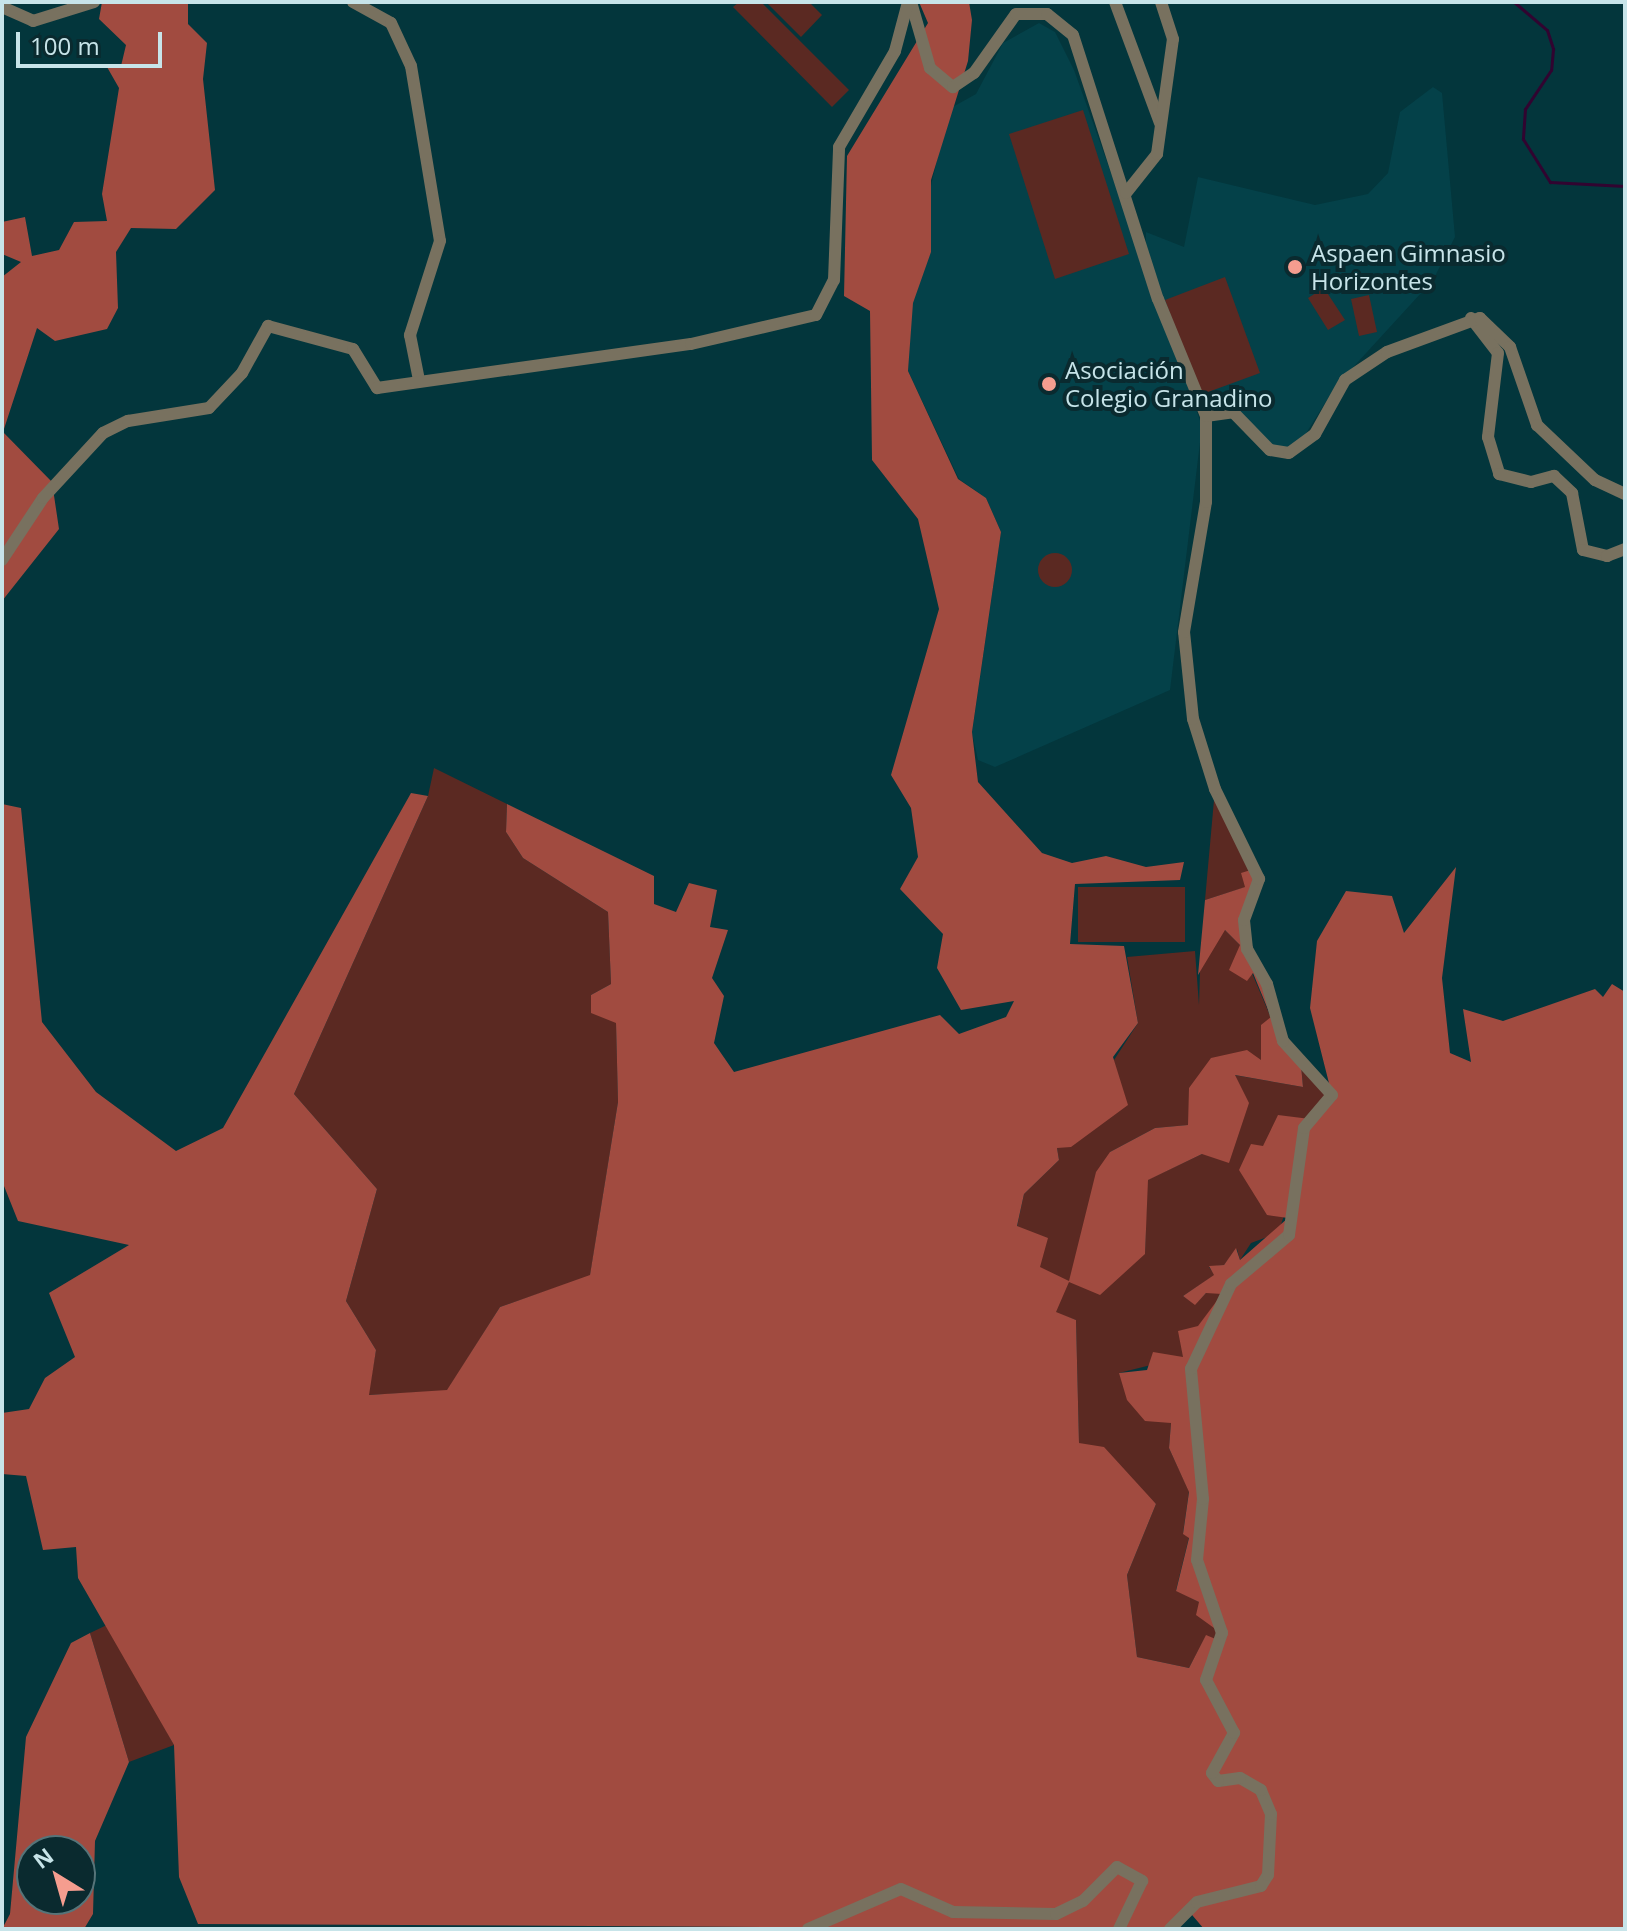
<!DOCTYPE html>
<meta charset="utf-8">
<style>
body{margin:0}
#map{position:relative;width:1627px;height:1931px;overflow:hidden;background:#03363c;font-family:"Open Sans",sans-serif}
div>[style]{position:absolute}
.built>*{inset:0;background:#044149}
.green>*{inset:0;background:#5b2922}
.round{border-radius:50%}
.forest>*{inset:0;background:#a14b40}
.stream>*{height:3px;margin:-1.5px;padding:0 1.5px;transform-origin:1.5px;border-radius:1.5px;background:#310430}
.minor>*{height:12px;margin:-6px;padding:0 6px;transform-origin:6px;border-radius:6px;background:#78715f}
.dots>*{width:22px;height:22px;translate:-50% -50%;box-sizing:border-box;border:4px solid #0a2a2f;border-radius:50%}
span{translate:-50% -50%;white-space:nowrap;text-align:center;line-height:1.15;-webkit-text-stroke:8px #0a2a2f;paint-order:stroke}
.poi-label{font-size:24px;color:#c7e4e9}
.left{translate:0 -50%;text-align:left}
.frame{position:absolute;inset:0;border:4px solid #c7e4e9;pointer-events:none}
.north{position:absolute;left:16px;top:1835px;width:80px;height:80px;box-sizing:border-box;background:#0a2a2f;border:2px solid #567479;border-radius:50%;rotate:323deg;font-size:22px;font-weight:700;line-height:32px;text-align:center;color:#c7e4e9}
.north::after{content:'';display:block;margin:auto;width:28px;height:36px;background:#f59d8f;clip-path:polygon(50% 0,100% 100%,50% 72%,0 100%)}
.scale{position:absolute;left:16px;top:32px;width:146px;height:36px;box-sizing:border-box;border:4px solid #c7e4e9;border-top:0;padding-left:10px;font-size:24px;line-height:28px;white-space:nowrap;color:#c7e4e9;-webkit-text-stroke:6px #0a2a2f;paint-order:stroke}
</style>
<div id="map">
<div class="built">
<div style="clip-path:polygon(1039px 23px,1055px 32px,1074px 70px,1202px 426px,1170px 690px,995px 767px,978px 760px,972px 733px,1001px 532px,986px 498px,959px 479px,908px 371px,914px 258px,949px 109px,976px 94px,1003px 43px)"></div>
<div style="clip-path:polygon(1433px 87px,1442px 93px,1455px 237px,1433px 280px,1335px 387px,1305px 435px,1287px 447px,1273px 445px,1231px 405px,1210px 411px,1146px 255px,1146px 232px,1184px 247px,1198px 177px,1315px 205px,1368px 194px,1388px 173px,1400px 112px)"></div>
</div>
<div class="green">
<div style="clip-path:polygon(739px 2px,761px 2px,849px 90px,832px 107px,733px 7px)"></div>
<div style="clip-path:polygon(766px 2px,809px 2px,822px 15px,801px 37px)"></div>
<div style="clip-path:polygon(1083px 110px,1129px 254px,1055px 279px,1009px 134px)"></div>
<div style="clip-path:polygon(1225px 277px,1260px 373px,1200px 395px,1165px 300px)"></div>
<div style="clip-path:polygon(1324px 288px,1345px 320px,1328px 330px,1308px 298px)"></div>
<div style="clip-path:polygon(1369px 295px,1377px 332px,1359px 336px,1351px 299px)"></div>
<div class="round" style="left:1038px;top:553px;width:34px;height:34px"></div>
<div style="clip-path:polygon(434px 768px,507px 804px,506px 832px,523px 858px,608px 912px,611px 984px,591px 995px,591px 1012px,616px 1022px,618px 1102px,590px 1276px,500px 1307px,447px 1391px,368px 1395px,376px 1350px,346px 1301px,377px 1189px,294px 1094px,428px 796px)"></div>
<div style="clip-path:polygon(1215px 789px,1254px 869px,1246px 887px,1205px 900px)"></div>
<div style="clip-path:polygon(1078px 887px,1185px 887px,1185px 942px,1078px 942px)"></div>
<div style="clip-path:polygon(1224px 929px,1240px 945px,1271px 1018px,1261px 1026px,1261px 1061px,1189px 1088px,1189px 1125px,1155px 1128px,1110px 1152px,1145px 1254px,1147px 1180px,1202px 1154px,1234px 1075px,1303px 1087px,1301px 1065px,1329px 1085px,1278px 1233px,1251px 1243px,1240px 1260px,1237px 1249px,1224px 1265px,1209px 1267px,1215px 1275px,1183px 1296px,1195px 1304px,1206px 1293px,1222px 1293px,1183px 1357px,1119px 1373px,1171px 1423px,1169px 1448px,1189px 1491px,1183px 1533px,1189px 1537px,1176px 1590px,1199px 1602px,1222px 1633px,1218px 1640px,1206px 1636px,1189px 1668px,1137px 1657px,1127px 1575px,1156px 1504px,1079px 1443px,1076px 1320px,1056px 1313px,1017px 1227px,1024px 1194px,1059px 1160px,1057px 1148px,1138px 1023px,1127px 957px,1195px 951px,1199px 1005px,1200px 971px)"></div>
<div style="clip-path:polygon(109px 1624px,174px 1745px,129px 1762px,90px 1633px)"></div>
</div>
<div class="forest">
<div style="clip-path:polygon(102px 2px,188px 2px,188px 24px,207px 43px,203px 79px,215px 190px,176px 229px,131px 228px,116px 252px,118px 308px,107px 329px,55px 341px,37px 328px,3px 432px,52px 482px,59px 529px,2px 601px,2px 277px,21px 262px,2px 254px,2px 222px,25px 217px,32px 256px,59px 250px,74px 222px,107px 221px,102px 194px,119px 88px,107px 67px,121px 66px,126px 45px,99px 19px)"></div>
<div style="clip-path:polygon(919px 2px,969px 2px,972px 20px,968px 61px,931px 180px,931px 252px,913px 303px,908px 371px,958px 479px,986px 498px,1001px 532px,972px 732px,978px 782px,1042px 853px,1072px 863px,1106px 856px,1146px 867px,1184px 862px,1180px 880px,1075px 884px,1070px 944px,1124px 946px,1138px 1023px,1113px 1057px,1128px 1105px,1071px 1147px,1057px 1148px,1059px 1160px,1024px 1194px,1017px 1226px,1048px 1238px,1040px 1267px,1069px 1281px,1096px 1172px,1110px 1152px,1155px 1128px,1188px 1125px,1189px 1088px,1211px 1058px,1247px 1050px,1261px 1060px,1261px 1025px,1271px 1017px,1253px 973px,1247px 981px,1229px 970px,1240px 945px,1225px 930px,1198px 975px,1205px 900px,1245px 887px,1241px 873px,1254px 869px,1259px 879px,1244px 920px,1277px 1024px,1301px 1065px,1303px 1087px,1235px 1075px,1249px 1103px,1229px 1163px,1202px 1154px,1148px 1180px,1145px 1254px,1100px 1295px,1069px 1282px,1056px 1312px,1076px 1320px,1079px 1443px,1104px 1447px,1156px 1504px,1127px 1575px,1137px 1657px,1189px 1668px,1206px 1635px,1218px 1640px,1221px 1633px,1196px 1615px,1199px 1602px,1176px 1591px,1189px 1538px,1183px 1534px,1189px 1492px,1169px 1448px,1171px 1423px,1145px 1421px,1127px 1400px,1119px 1373px,1147px 1370px,1153px 1352px,1183px 1357px,1178px 1331px,1198px 1326px,1222px 1294px,1206px 1293px,1195px 1305px,1183px 1296px,1214px 1275px,1209px 1266px,1224px 1265px,1236px 1248px,1240px 1260px,1288px 1218px,1267px 1215px,1239px 1170px,1251px 1144px,1263px 1146px,1278px 1115px,1310px 1119px,1332px 1095px,1310px 1008px,1317px 941px,1346px 891px,1392px 896px,1404px 933px,1456px 867px,1442px 978px,1450px 1053px,1471px 1062px,1463px 1009px,1503px 1021px,1595px 989px,1603px 997px,1612px 984px,1625px 992px,1625px 1929px,1204px 1929px,1187px 1909px,1170px 1929px,198px 1924px,179px 1877px,174px 1745px,78px 1578px,76px 1547px,43px 1550px,26px 1476px,2px 1474px,2px 1413px,29px 1409px,45px 1378px,75px 1357px,49px 1293px,129px 1245px,18px 1221px,2px 1181px,2px 804px,21px 808px,42px 1022px,96px 1092px,176px 1151px,223px 1128px,411px 793px,428px 796px,294px 1094px,377px 1189px,346px 1301px,376px 1350px,369px 1395px,447px 1390px,500px 1307px,590px 1275px,618px 1102px,616px 1023px,591px 1013px,591px 995px,611px 984px,608px 912px,523px 858px,506px 832px,507px 804px,654px 876px,654px 904px,676px 912px,689px 883px,717px 890px,710px 927px,728px 930px,712px 978px,724px 996px,714px 1043px,734px 1072px,940px 1015px,959px 1034px,1006px 1017px,1014px 1001px,961px 1010px,937px 968px,943px 934px,900px 889px,918px 857px,911px 808px,891px 775px,939px 609px,918px 519px,872px 460px,870px 311px,844px 296px,847px 156px,928px 23px)"></div>
<div style="clip-path:polygon(evenodd,90px 1633px,129px 1762px,95px 1841px,93px 1914px,84px 1929px,2px 1929px,10px 1914px,26px 1737px,71px 1643px,90px 1633px,32px 1851px,80px 1851px,80px 1899px,32px 1899px,32px 1851px)"></div>
</div>
<div class="stream">
<div style="left:1514px;top:2px;width:43px;rotate:40.3deg"></div>
<div style="left:1547px;top:30px;width:20px;rotate:72deg"></div>
<div style="left:1553px;top:49px;width:21px;rotate:95deg"></div>
<div style="left:1551px;top:70px;width:47px;rotate:123.7deg"></div>
<div style="left:1525px;top:109px;width:30px;rotate:94deg"></div>
<div style="left:1523px;top:139px;width:51px;rotate:57.9deg"></div>
<div style="left:1550px;top:182px;width:75px;rotate:3.1deg"></div>
</div>
<div class="minor">
<div style="left:353px;top:2px;width:43px;rotate:28.9deg"></div>
<div style="left:391px;top:23px;width:47px;rotate:65.1deg"></div>
<div style="left:411px;top:66px;width:177px;rotate:80.6deg"></div>
<div style="left:440px;top:241px;width:99px;rotate:107.7deg"></div>
<div style="left:410px;top:335px;width:46px;rotate:78.7deg"></div>
<div style="left:911px;top:2px;width:69px;rotate:73.9deg"></div>
<div style="left:930px;top:68px;width:30px;rotate:40deg"></div>
<div style="left:953px;top:87px;width:25px;rotate:-34deg"></div>
<div style="left:974px;top:73px;width:72px;rotate:-54.6deg"></div>
<div style="left:1016px;top:14px;width:31px"></div>
<div style="left:1047px;top:14px;width:33px;rotate:39deg"></div>
<div style="left:1073px;top:35px;width:277px;rotate:72.2deg"></div>
<div style="left:1158px;top:299px;width:126px;rotate:67.7deg"></div>
<div style="left:1115px;top:2px;width:129px;rotate:69.6deg"></div>
<div style="left:2px;top:7px;width:34px;rotate:24deg"></div>
<div style="left:33px;top:21px;width:64px;rotate:-17.3deg"></div>
<div style="left:1126px;top:193px;width:50px;rotate:-51.5deg"></div>
<div style="left:1157px;top:154px;width:116px;rotate:-82.1deg"></div>
<div style="left:1173px;top:39px;width:39px;rotate:-108deg"></div>
<div style="left:1471px;top:318px;width:44px;rotate:52.4deg"></div>
<div style="left:1498px;top:353px;width:85px;rotate:96.8deg"></div>
<div style="left:1488px;top:437px;width:39px;rotate:73deg"></div>
<div style="left:1499px;top:474px;width:33px;rotate:14deg"></div>
<div style="left:1531px;top:482px;width:24px;rotate:-15deg"></div>
<div style="left:1554px;top:476px;width:25px;rotate:43deg"></div>
<div style="left:1572px;top:493px;width:58px;rotate:79.1deg"></div>
<div style="left:1583px;top:550px;width:25px;rotate:14deg"></div>
<div style="left:1607px;top:556px;width:19px;rotate:-21deg"></div>
<div style="left:2px;top:560px;width:74px;rotate:-56.5deg"></div>
<div style="left:43px;top:498px;width:88px;rotate:-47.3deg"></div>
<div style="left:103px;top:433px;width:28px;rotate:-26deg"></div>
<div style="left:128px;top:421px;width:82px;rotate:-9.1deg"></div>
<div style="left:209px;top:408px;width:48px;rotate:-46.7deg"></div>
<div style="left:242px;top:373px;width:54px;rotate:-61deg"></div>
<div style="left:268px;top:326px;width:88px;rotate:15.1deg"></div>
<div style="left:353px;top:349px;width:46px;rotate:58.4deg"></div>
<div style="left:377px;top:388px;width:317px;rotate:-8deg"></div>
<div style="left:691px;top:344px;width:128px;rotate:-13.1deg"></div>
<div style="left:816px;top:315px;width:39px;rotate:-63deg"></div>
<div style="left:834px;top:280px;width:133px;rotate:-87.8deg"></div>
<div style="left:839px;top:147px;width:111px;rotate:-59.7deg"></div>
<div style="left:895px;top:51px;width:51px;rotate:-75.1deg"></div>
<div style="left:808px;top:1929px;width:101px;rotate:-23.3deg"></div>
<div style="left:901px;top:1889px;width:57px;rotate:23.9deg"></div>
<div style="left:953px;top:1912px;width:103px;rotate:1.1deg"></div>
<div style="left:1056px;top:1914px;width:30px;rotate:-26deg"></div>
<div style="left:1083px;top:1901px;width:48px;rotate:-45deg"></div>
<div style="left:1117px;top:1867px;width:29px;rotate:29deg"></div>
<div style="left:1142px;top:1881px;width:53px;rotate:115.6deg"></div>
<div style="left:1170px;top:1929px;width:38px;rotate:-45deg"></div>
<div style="left:1197px;top:1902px;width:66px;rotate:-14deg"></div>
<div style="left:1261px;top:1886px;width:13px;rotate:-58deg"></div>
<div style="left:1268px;top:1875px;width:61px;rotate:-87.2deg"></div>
<div style="left:1271px;top:1814px;width:26px;rotate:-113deg"></div>
<div style="left:1261px;top:1790px;width:24px;rotate:-150deg"></div>
<div style="left:1240px;top:1778px;width:22px;rotate:172deg"></div>
<div style="left:1218px;top:1781px;width:10px;rotate:-127deg"></div>
<div style="left:1212px;top:1773px;width:46px;rotate:-61.2deg"></div>
<div style="left:1234px;top:1733px;width:60px;rotate:-117.8deg"></div>
<div style="left:1206px;top:1680px;width:50px;rotate:-71.2deg"></div>
<div style="left:1222px;top:1633px;width:77px;rotate:-108.9deg"></div>
<div style="left:1197px;top:1560px;width:61px;rotate:-84.4deg"></div>
<div style="left:1203px;top:1499px;width:131px;rotate:-95.3deg"></div>
<div style="left:1191px;top:1369px;width:94px;rotate:-64.8deg"></div>
<div style="left:1231px;top:1284px;width:76px;rotate:-40.2deg"></div>
<div style="left:1289px;top:1235px;width:108px;rotate:-82deg"></div>
<div style="left:1304px;top:1128px;width:43px;rotate:-49.7deg"></div>
<div style="left:1332px;top:1095px;width:73px;rotate:-132.2deg"></div>
<div style="left:1283px;top:1041px;width:59px;rotate:-105.7deg"></div>
<div style="left:1267px;top:984px;width:40px;rotate:-119.7deg"></div>
<div style="left:1247px;top:949px;width:29px;rotate:-96deg"></div>
<div style="left:1244px;top:920px;width:44px;rotate:-69.9deg"></div>
<div style="left:1259px;top:879px;width:100px;rotate:-116.1deg"></div>
<div style="left:1215px;top:789px;width:73px;rotate:-107.4deg"></div>
<div style="left:1193px;top:719px;width:87px;rotate:-95.9deg"></div>
<div style="left:1184px;top:632px;width:132px;rotate:-80.4deg"></div>
<div style="left:1206px;top:502px;width:86px;rotate:-90deg"></div>
<div style="left:1206px;top:416px;width:27px;rotate:-8deg"></div>
<div style="left:1233px;top:412px;width:53px;rotate:45.8deg"></div>
<div style="left:1270px;top:450px;width:19px;rotate:9deg"></div>
<div style="left:1289px;top:453px;width:32px;rotate:-36deg"></div>
<div style="left:1315px;top:434px;width:62px;rotate:-60.9deg"></div>
<div style="left:1345px;top:380px;width:50px;rotate:-33.7deg"></div>
<div style="left:1387px;top:352px;width:99px;rotate:-20.1deg"></div>
<div style="left:1480px;top:318px;width:42px;rotate:44deg"></div>
<div style="left:1510px;top:347px;width:83px;rotate:70.9deg"></div>
<div style="left:1537px;top:425px;width:80px;rotate:43.5deg"></div>
<div style="left:1595px;top:480px;width:33px;rotate:25deg"></div>
</div>
<div class="dots">
<div style="left:1295px;top:267px;background:#f59d8f"></div>
<div style="left:1049px;top:384px;background:#f59d8f"></div>
</div>
<div class="poi-label">
<span class="left" style="left:1311px;top:267px">Aspaen Gimnasio<br>Horizontes</span>
<span class="left" style="left:1065px;top:384px">Asociación<br>Colegio Granadino</span>
</div>
<div class="frame"></div>
<div class="north">N</div>
<div class="scale">100 m</div>
</div>
